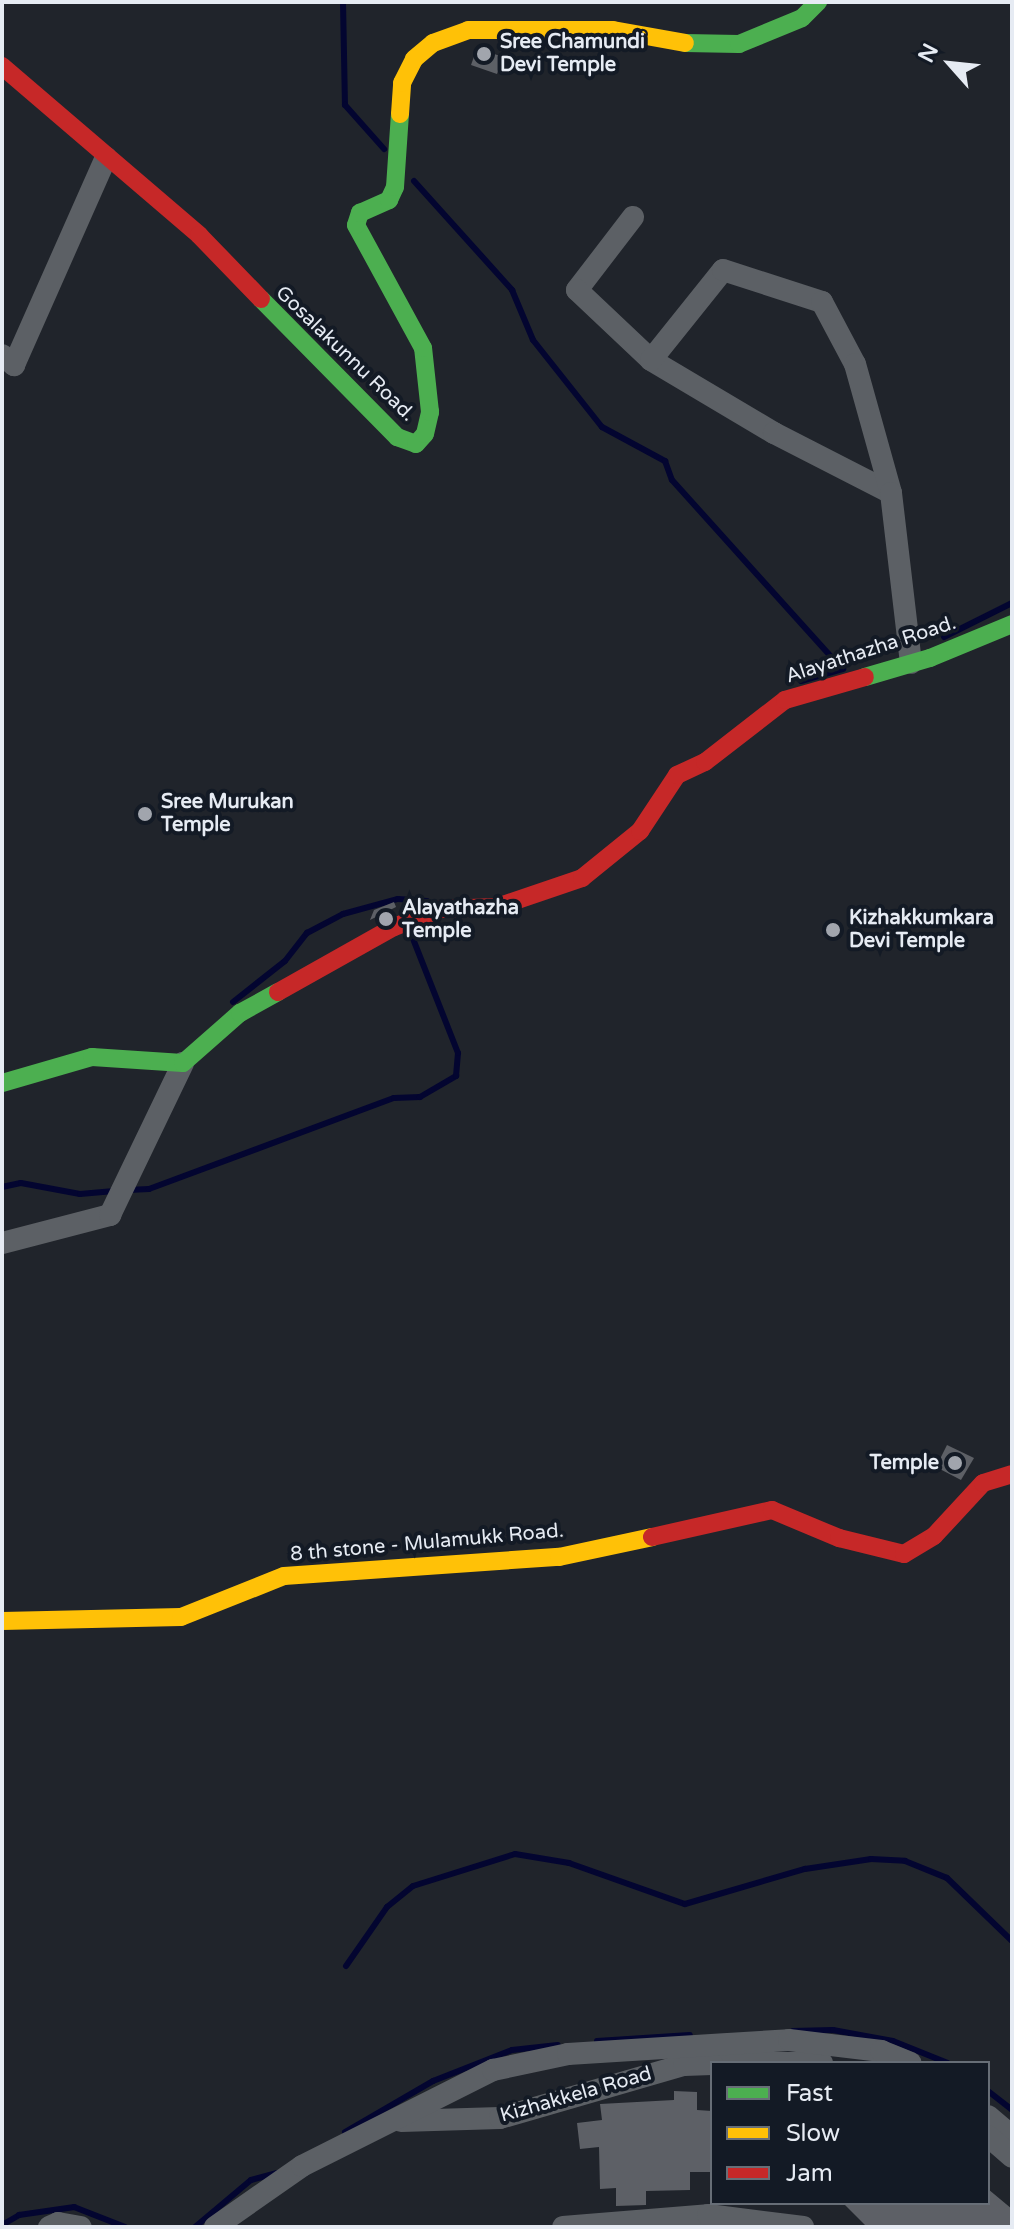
<!DOCTYPE html>
<style>
body{margin:0}
#map{position:relative;width:1014px;height:2229px;overflow:hidden;background:#20242b;font-family:"Varela Round",sans-serif}
div>[style]{position:absolute}
.stream>*{height:6px;margin:-3px;padding:0 3px;transform-origin:3px;border-radius:3px;background:#030530}
.building>*{inset:0;background:#5d6066}
.street>*{height:22px;margin:-11px;padding:0 11px;transform-origin:11px;border-radius:11px;background:#5c6065}
.fast>*{height:18px;margin:-9px;padding:0 9px;transform-origin:9px;border-radius:9px;background:#4caf50}
.slow>*{height:18px;margin:-9px;padding:0 9px;transform-origin:9px;border-radius:9px;background:#ffc107}
.jam>*{height:18px;margin:-9px;padding:0 9px;transform-origin:9px;border-radius:9px;background:#c62828}
.dots>*{width:22px;height:22px;translate:-50% -50%;box-sizing:border-box;border:4px solid #131a25;border-radius:50%}
span{translate:-50% -50%;white-space:nowrap;text-align:center;line-height:1.15;-webkit-text-stroke:8px #131a25;paint-order:stroke}
.poi-label{font-size:20px;color:#e6ebf3;font-weight:700}
.left{translate:0 -50%;text-align:left}
.right{translate:-100% -50%;text-align:right}
.street-label{font-size:20px;color:#e6ebf3}
.frame{position:absolute;inset:0;border:4px solid #e6ebf3;pointer-events:none}
.legend{position:absolute;left:710px;top:2061px;width:280px;height:144px;box-sizing:border-box;background:#131a25;border:2px solid #676e77;margin:0;padding:10px 14px;list-style:none;font-size:24px;color:#e6ebf3}
.legend li{display:flex;align-items:center;gap:16px;height:40px}
.legend b{width:40px;border:2px solid #676e77}
.north{position:absolute;left:910px;top:24px;width:80px;height:80px;-webkit-text-stroke:6px #131a25;paint-order:stroke;rotate:297deg;font-size:22px;font-weight:700;line-height:32px;text-align:center;color:#e6ebf3}
.north::after{content:'';display:block;margin:auto;width:28px;height:36px;background:#e6ebf3;clip-path:polygon(50% 0,100% 100%,50% 72%,0 100%)}
</style>
<div id="map">
<div class="stream">
<div style="left:343px;top:2px;width:103px;rotate:88.9deg"></div>
<div style="left:345px;top:105px;width:59px;rotate:48.4deg"></div>
<div style="left:414px;top:181px;width:147px;rotate:48deg"></div>
<div style="left:512px;top:290px;width:54px;rotate:67.2deg"></div>
<div style="left:533px;top:340px;width:111px;rotate:51.6deg"></div>
<div style="left:602px;top:427px;width:72px;rotate:28.4deg"></div>
<div style="left:665px;top:461px;width:20px;rotate:70deg"></div>
<div style="left:672px;top:480px;width:254px;rotate:48deg"></div>
<div style="left:944px;top:637px;width:76px;rotate:-26.6deg"></div>
<div style="left:801px;top:681px;width:44px;rotate:-15.9deg"></div>
<div style="left:233px;top:1002px;width:66px;rotate:-38.3deg"></div>
<div style="left:285px;top:961px;width:36px;rotate:-52deg"></div>
<div style="left:307px;top:933px;width:41px;rotate:-27.8deg"></div>
<div style="left:343px;top:914px;width:57px;rotate:-15.3deg"></div>
<div style="left:398px;top:899px;width:29px;rotate:4deg"></div>
<div style="left:2px;top:1187px;width:19px;rotate:-12deg"></div>
<div style="left:21px;top:1183px;width:60px;rotate:10.6deg"></div>
<div style="left:80px;top:1194px;width:37px;rotate:-5deg"></div>
<div style="left:128px;top:1190px;width:21px;rotate:-3deg"></div>
<div style="left:149px;top:1189px;width:261px;rotate:-20.4deg"></div>
<div style="left:394px;top:1098px;width:26px;rotate:-2deg"></div>
<div style="left:420px;top:1097px;width:42px;rotate:-30.3deg"></div>
<div style="left:456px;top:1076px;width:23px;rotate:-85deg"></div>
<div style="left:458px;top:1053px;width:131px;rotate:-111.5deg"></div>
<div style="left:346px;top:1966px;width:72px;rotate:-55.2deg"></div>
<div style="left:387px;top:1907px;width:33px;rotate:-39deg"></div>
<div style="left:413px;top:1886px;width:107px;rotate:-17.4deg"></div>
<div style="left:515px;top:1854px;width:55px;rotate:9.5deg"></div>
<div style="left:569px;top:1863px;width:123px;rotate:19.5deg"></div>
<div style="left:685px;top:1904px;width:125px;rotate:-16.3deg"></div>
<div style="left:805px;top:1869px;width:67px;rotate:-8.6deg"></div>
<div style="left:871px;top:1859px;width:34px;rotate:3deg"></div>
<div style="left:905px;top:1861px;width:45px;rotate:22deg"></div>
<div style="left:947px;top:1878px;width:91px;rotate:44.1deg"></div>
<div style="left:793px;top:2031px;width:40px;rotate:-1.4deg"></div>
<div style="left:833px;top:2030px;width:61px;rotate:10.4deg"></div>
<div style="left:893px;top:2041px;width:59px;rotate:21.8deg"></div>
<div style="left:597px;top:2041px;width:93px;rotate:-3.7deg"></div>
<div style="left:988px;top:2091px;width:31px;rotate:38deg"></div>
<div style="left:345px;top:2132px;width:102px;rotate:-30.1deg"></div>
<div style="left:433px;top:2081px;width:85px;rotate:-21.4deg"></div>
<div style="left:512px;top:2050px;width:46px;rotate:-6.2deg"></div>
<div style="left:2px;top:2225px;width:20px;rotate:-30deg"></div>
<div style="left:19px;top:2215px;width:56px;rotate:-8.3deg"></div>
<div style="left:74px;top:2207px;width:55px;rotate:21.4deg"></div>
<div style="left:195px;top:2227px;width:73px;rotate:-40deg"></div>
<div style="left:251px;top:2180px;width:27px;rotate:-15deg"></div>
</div>
<div class="building">
<div style="clip-path:polygon(477px 48px,503px 57px,497px 74px,471px 65px)"></div>
<div style="clip-path:polygon(394px 902px,396px 907px,370px 920px,374px 910px)"></div>
<div style="clip-path:polygon(947px 1445px,974px 1458px,961px 1480px,936px 1467px)"></div>
<div style="clip-path:polygon(674px 2091px,697px 2092px,697px 2110px,712px 2111px,712px 2172px,690px 2172px,690px 2190px,646px 2191px,646px 2205px,616px 2206px,616px 2188px,600px 2189px,599px 2147px,580px 2149px,577px 2123px,602px 2120px,600px 2104px,674px 2100px)"></div>
<div style="clip-path:polygon(988px 2189px,1012px 2209px,1012px 2227px,867px 2227px,843px 2203px,988px 2203px)"></div>
</div>
<div class="street">
<div style="left:633px;top:217px;width:92px;rotate:127.5deg"></div>
<div style="left:577px;top:290px;width:102px;rotate:43.4deg"></div>
<div style="left:651px;top:360px;width:143px;rotate:30.7deg"></div>
<div style="left:774px;top:433px;width:131px;rotate:27.1deg"></div>
<div style="left:2px;top:355px;width:16px;rotate:40deg"></div>
<div style="left:14px;top:365px;width:227px;rotate:-66.1deg"></div>
<div style="left:651px;top:360px;width:115px;rotate:-51.3deg"></div>
<div style="left:723px;top:270px;width:104px;rotate:17.9deg"></div>
<div style="left:822px;top:302px;width:70px;rotate:62deg"></div>
<div style="left:855px;top:364px;width:134px;rotate:74.4deg"></div>
<div style="left:891px;top:493px;width:171px;rotate:83.3deg"></div>
<div style="left:2px;top:1243px;width:112px;rotate:-14.5deg"></div>
<div style="left:110px;top:1215px;width:169px;rotate:-64.3deg"></div>
<div style="left:726px;top:2063px;width:96px"></div>
<div style="left:988px;top:2116px;width:31px;rotate:40deg"></div>
<div style="left:401px;top:2121px;width:99px;rotate:-1.7deg"></div>
<div style="left:500px;top:2118px;width:191px;rotate:-16.1deg"></div>
<div style="left:684px;top:2065px;width:28px;rotate:-2deg"></div>
<div style="left:988px;top:2136px;width:32px;rotate:41deg"></div>
<div style="left:49px;top:2227px;width:10px;rotate:-24deg"></div>
<div style="left:58px;top:2223px;width:23px;rotate:10deg"></div>
<div style="left:215px;top:2227px;width:106px;rotate:-35deg"></div>
<div style="left:302px;top:2166px;width:214px;rotate:-26.7deg"></div>
<div style="left:493px;top:2070px;width:77px;rotate:-12deg"></div>
<div style="left:568px;top:2054px;width:221px;rotate:-3.6deg"></div>
<div style="left:789px;top:2040px;width:93px;rotate:6.8deg"></div>
<div style="left:881px;top:2051px;width:32px;rotate:22deg"></div>
<div style="left:563px;top:2227px;width:145px;rotate:-4.7deg"></div>
<div style="left:708px;top:2215px;width:96px;rotate:7.2deg"></div>
</div>
<div class="fast">
<div style="left:685px;top:43px;width:54px;rotate:1.1deg"></div>
<div style="left:739px;top:44px;width:68px;rotate:-22.4deg"></div>
<div style="left:802px;top:18px;width:23px;rotate:-45deg"></div>
<div style="left:261px;top:299px;width:194px;rotate:45.4deg"></div>
<div style="left:397px;top:437px;width:20px;rotate:20deg"></div>
<div style="left:416px;top:444px;width:13px;rotate:-48deg"></div>
<div style="left:425px;top:434px;width:23px;rotate:-77deg"></div>
<div style="left:430px;top:412px;width:64px;rotate:-96.2deg"></div>
<div style="left:423px;top:348px;width:140px;rotate:-118.6deg"></div>
<div style="left:356px;top:225px;width:13px;rotate:-72deg"></div>
<div style="left:360px;top:213px;width:32px;rotate:-24deg"></div>
<div style="left:389px;top:200px;width:14px;rotate:-65deg"></div>
<div style="left:395px;top:187px;width:73px;rotate:-86.1deg"></div>
<div style="left:865px;top:677px;width:68px;rotate:-16.3deg"></div>
<div style="left:930px;top:658px;width:89px;rotate:-22.5deg"></div>
<div style="left:2px;top:1083px;width:94px;rotate:-16.1deg"></div>
<div style="left:92px;top:1057px;width:91px;rotate:3.8deg"></div>
<div style="left:183px;top:1063px;width:76px;rotate:-41.3deg"></div>
<div style="left:240px;top:1013px;width:43px;rotate:-28.9deg"></div>
</div>
<div class="slow">
<div style="left:400px;top:114px;width:31px;rotate:-86deg"></div>
<div style="left:402px;top:83px;width:27px;rotate:-63deg"></div>
<div style="left:414px;top:59px;width:25px;rotate:-40deg"></div>
<div style="left:433px;top:43px;width:37px;rotate:-20deg"></div>
<div style="left:468px;top:30px;width:145px"></div>
<div style="left:613px;top:30px;width:73px;rotate:10.2deg"></div>
<div style="left:2px;top:1621px;width:179px;rotate:-1.3deg"></div>
<div style="left:181px;top:1617px;width:111px;rotate:-21.7deg"></div>
<div style="left:284px;top:1576px;width:276px;rotate:-4deg"></div>
<div style="left:559px;top:1557px;width:95px;rotate:-12.1deg"></div>
</div>
<div class="jam">
<div style="left:2px;top:66px;width:260px;rotate:40.6deg"></div>
<div style="left:199px;top:235px;width:89px;rotate:45.9deg"></div>
<div style="left:278px;top:992px;width:133px;rotate:-29.3deg"></div>
<div style="left:394px;top:927px;width:50px;rotate:-21deg"></div>
<div style="left:441px;top:909px;width:56px;rotate:-2deg"></div>
<div style="left:497px;top:907px;width:90px;rotate:-18.8deg"></div>
<div style="left:582px;top:878px;width:75px;rotate:-39deg"></div>
<div style="left:640px;top:831px;width:67px;rotate:-56.5deg"></div>
<div style="left:677px;top:775px;width:31px;rotate:-25deg"></div>
<div style="left:705px;top:762px;width:101px;rotate:-37.8deg"></div>
<div style="left:785px;top:700px;width:83px;rotate:-16deg"></div>
<div style="left:652px;top:1537px;width:123px;rotate:-12.7deg"></div>
<div style="left:772px;top:1510px;width:73px;rotate:22.7deg"></div>
<div style="left:839px;top:1538px;width:67px;rotate:13.8deg"></div>
<div style="left:904px;top:1554px;width:35px;rotate:-31deg"></div>
<div style="left:934px;top:1536px;width:72px;rotate:-47.2deg"></div>
<div style="left:983px;top:1483px;width:30px;rotate:-17deg"></div>
</div>
<div class="dots">
<div style="left:484px;top:54px;background:#a1a5ad"></div>
<div style="left:145px;top:814px;background:#a1a5ad"></div>
<div style="left:386px;top:919px;background:#a1a5ad"></div>
<div style="left:833px;top:930px;background:#a1a5ad"></div>
<div style="left:955px;top:1463px;background:#a1a5ad"></div>
</div>
<div class="poi-label">
<span class="left" style="left:500px;top:54px">Sree Chamundi<br>Devi Temple</span>
<span class="left" style="left:161px;top:814px">Sree Murukan<br>Temple</span>
<span class="left" style="left:402px;top:920px">Alayathazha<br>Temple</span>
<span class="left" style="left:849px;top:930px">Kizhakkumkara<br>Devi Temple</span>
<span class="right" style="left:939px;top:1463px">Temple</span>
</div>
<div class="street-label">
<span style="left:345px;top:354px;rotate:44deg">Gosalakunnu Road.</span>
<span style="left:871px;top:650px;rotate:-18deg">Alayathazha Road.</span>
<span style="left:427px;top:1543px;rotate:-5deg">8 th stone - Mulamukk Road.</span>
<span style="left:576px;top:2095px;rotate:-16deg">Kizhakkela Road</span>
</div>
<div class="frame"></div>
<ul class="legend">
<li><b style="height:10px;background:#4caf50"></b>Fast</li>
<li><b style="height:10px;background:#ffc107"></b>Slow</li>
<li><b style="height:10px;background:#c62828"></b>Jam</li>
</ul>
<div class="north">N</div>
</div>
